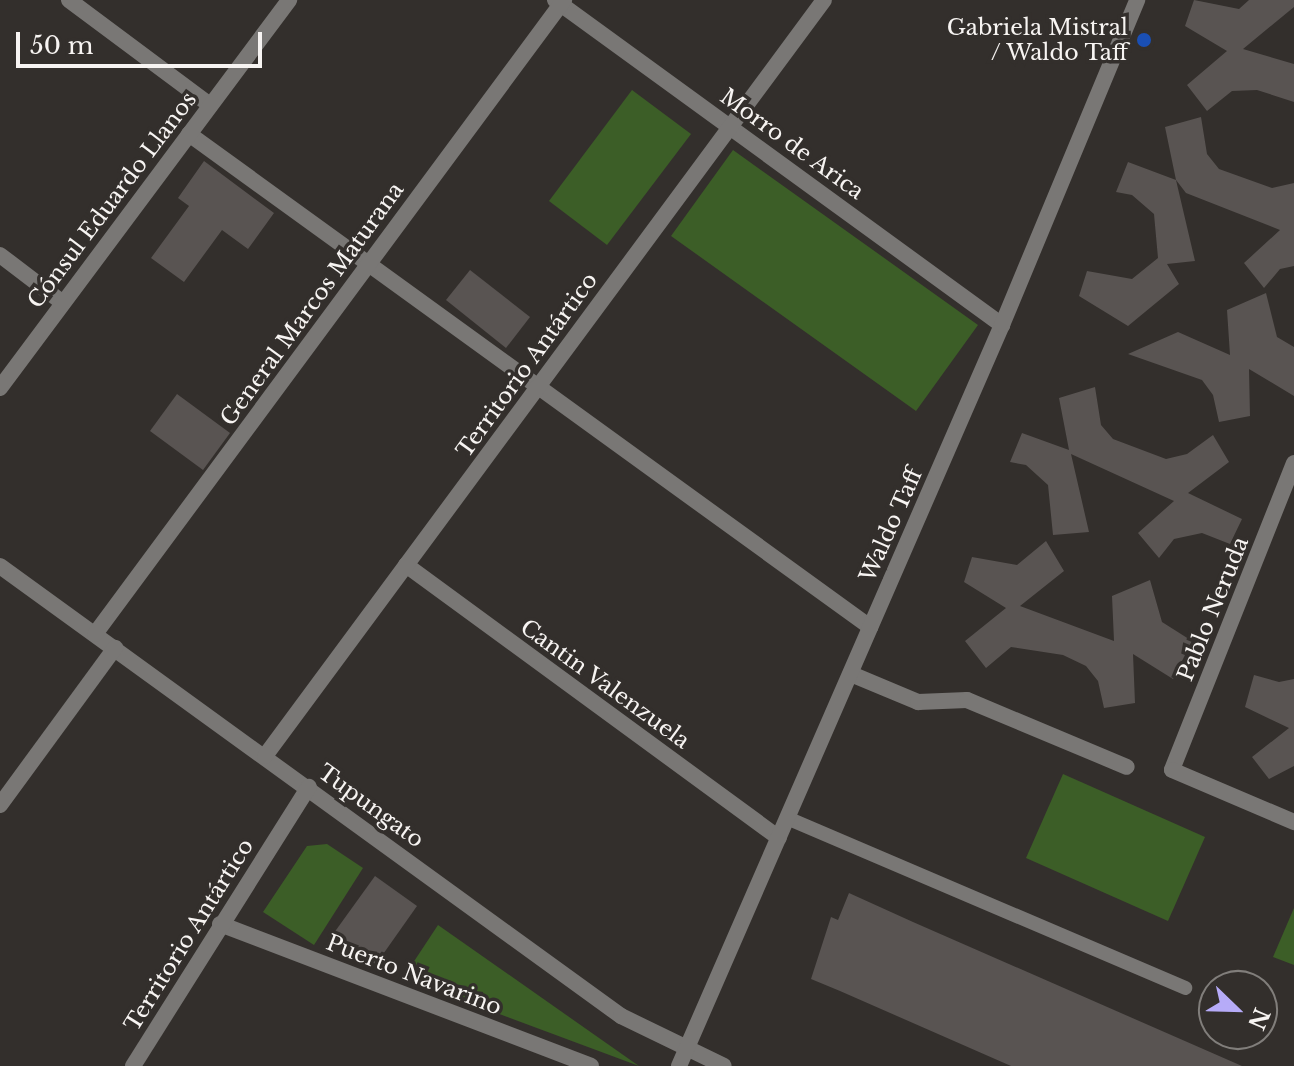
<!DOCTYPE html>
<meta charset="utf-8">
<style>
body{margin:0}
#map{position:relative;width:1294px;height:1066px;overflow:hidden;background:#332f2c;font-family:"Libre Baskerville",serif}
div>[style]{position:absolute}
.green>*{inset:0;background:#3c5e27}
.building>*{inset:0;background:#595452}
.lane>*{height:14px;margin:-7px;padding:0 7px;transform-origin:7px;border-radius:7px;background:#797775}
.street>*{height:16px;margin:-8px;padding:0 8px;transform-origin:8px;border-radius:8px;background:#797775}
.dots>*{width:22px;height:22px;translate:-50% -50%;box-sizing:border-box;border:4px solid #332f2c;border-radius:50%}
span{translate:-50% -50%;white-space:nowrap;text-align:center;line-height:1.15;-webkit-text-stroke:7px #332f2c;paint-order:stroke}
.poi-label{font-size:22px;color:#f7f4f2}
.right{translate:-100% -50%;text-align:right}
.street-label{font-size:22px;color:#f7f4f2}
.north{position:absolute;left:1198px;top:970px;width:80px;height:80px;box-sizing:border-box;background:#332f2c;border:2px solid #817e7b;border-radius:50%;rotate:113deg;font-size:22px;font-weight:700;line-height:32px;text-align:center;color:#f7f4f2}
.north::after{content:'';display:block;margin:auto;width:28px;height:36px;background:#b6abf8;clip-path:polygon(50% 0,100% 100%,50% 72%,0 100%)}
.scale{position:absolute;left:16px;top:32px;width:246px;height:36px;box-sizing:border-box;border:4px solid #f7f4f2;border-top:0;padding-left:10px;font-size:24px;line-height:28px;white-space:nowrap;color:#f7f4f2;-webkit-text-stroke:6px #332f2c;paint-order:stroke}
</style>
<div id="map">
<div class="green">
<div style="clip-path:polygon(632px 90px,691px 134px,607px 245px,549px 201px)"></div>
<div style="clip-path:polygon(733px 150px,978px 325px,916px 411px,671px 236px)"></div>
<div style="clip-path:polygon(1063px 774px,1205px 837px,1168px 921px,1026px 858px)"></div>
<div style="clip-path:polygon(327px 844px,363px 868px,314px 945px,263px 912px,307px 846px)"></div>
<div style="clip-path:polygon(1294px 908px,1294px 965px,1273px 957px)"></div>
<div style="clip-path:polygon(438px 925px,639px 1066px,403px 978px)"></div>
</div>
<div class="building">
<div style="clip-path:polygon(1194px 0,1239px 9px,1249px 0,1294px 0,1294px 7px,1243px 49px,1294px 64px,1294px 102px,1257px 90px,1232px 91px,1207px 111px,1187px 85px,1227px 51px,1185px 26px)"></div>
<div style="clip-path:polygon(1201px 117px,1207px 154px,1219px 169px,1272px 188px,1294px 183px,1294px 266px,1280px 269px,1264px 288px,1244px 263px,1280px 230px,1186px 193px,1176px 180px,1165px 127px)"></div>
<div style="clip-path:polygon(204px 161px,274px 213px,248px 249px,222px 230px,184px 282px,151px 258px,189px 206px,178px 198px)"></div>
<div style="clip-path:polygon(1128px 162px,1176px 180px,1195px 261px,1167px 264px,1179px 284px,1128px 326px,1079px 296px,1087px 271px,1132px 279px,1158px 258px,1154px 214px,1132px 195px,1116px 192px)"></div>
<div style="clip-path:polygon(470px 270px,530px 317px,506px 348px,446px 300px)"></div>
<div style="clip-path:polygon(1266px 293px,1277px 337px,1294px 347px,1294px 396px,1249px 369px,1250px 416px,1219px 422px,1213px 395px,1202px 380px,1128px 354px,1178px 332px,1230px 355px,1227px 310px)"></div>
<div style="clip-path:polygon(1095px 387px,1101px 425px,1113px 439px,1166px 459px,1187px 454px,1213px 435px,1229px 462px,1188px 493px,1242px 519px,1230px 544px,1202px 533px,1174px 539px,1159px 558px,1138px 533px,1174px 501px,1071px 454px,1089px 532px,1053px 535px,1048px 485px,1026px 465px,1010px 462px,1022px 433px,1069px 450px,1059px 398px)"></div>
<div style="clip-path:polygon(177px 394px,230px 433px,203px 470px,150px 431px)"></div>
<div style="clip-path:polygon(1046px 541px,1064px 571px,1020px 606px,1114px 641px,1112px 596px,1150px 580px,1162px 622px,1192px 641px,1173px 679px,1133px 654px,1135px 703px,1104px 708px,1098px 681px,1086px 666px,1063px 655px,1011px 647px,986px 668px,965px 641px,1006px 608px,964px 582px,972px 557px,1017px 565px)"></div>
<div style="clip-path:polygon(1254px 675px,1279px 682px,1294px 679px,1294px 766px,1269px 779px,1252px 757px,1289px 728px,1245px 707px)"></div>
<div style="clip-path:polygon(375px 876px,417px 906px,374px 967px,331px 937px)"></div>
<div style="clip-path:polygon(849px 893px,913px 922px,1242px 1066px,1011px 1066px,840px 991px,811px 979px,831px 917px,838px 920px)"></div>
</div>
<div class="lane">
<div style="left:787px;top:818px;width:433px;rotate:23.1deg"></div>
</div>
<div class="street">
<div style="left:69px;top:0;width:176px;rotate:36.7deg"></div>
<div style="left:555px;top:0;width:553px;rotate:36.02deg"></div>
<div style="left:189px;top:134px;width:841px;rotate:35.9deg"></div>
<div style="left:0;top:255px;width:79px;rotate:37.3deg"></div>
<div style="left:0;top:388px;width:484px;rotate:-53.3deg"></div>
<div style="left:1294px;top:463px;width:330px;rotate:111.7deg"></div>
<div style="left:1172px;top:770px;width:133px;rotate:23.1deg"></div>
<div style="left:406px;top:565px;width:462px;rotate:36.2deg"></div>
<div style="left:0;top:566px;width:767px;rotate:35.93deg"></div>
<div style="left:621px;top:1016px;width:114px;rotate:25.9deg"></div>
<div style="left:95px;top:634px;width:789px;rotate:-53.51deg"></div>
<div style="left:851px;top:674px;width:73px;rotate:22.7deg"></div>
<div style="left:918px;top:702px;width:49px;rotate:-2.3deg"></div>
<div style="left:967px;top:700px;width:173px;rotate:22.7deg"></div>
<div style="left:265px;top:756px;width:940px;rotate:-53.52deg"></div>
<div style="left:0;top:805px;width:195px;rotate:-53.8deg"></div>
<div style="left:220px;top:924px;width:397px;rotate:20.9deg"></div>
<div style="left:133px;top:1066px;width:330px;rotate:-57.8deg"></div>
<div style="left:679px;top:1066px;width:808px;rotate:-66.45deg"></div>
<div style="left:1002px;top:325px;width:352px;rotate:-67.4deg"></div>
</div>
<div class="dots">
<div style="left:1144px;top:40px;background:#1a4fb4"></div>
</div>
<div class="poi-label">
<span class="right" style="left:1128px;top:40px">Gabriela Mistral<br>/ Waldo Taff</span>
</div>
<div class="street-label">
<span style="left:792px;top:144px;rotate:36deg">Morro de Arica</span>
<span style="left:112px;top:200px;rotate:-53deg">Cónsul Eduardo Llanos</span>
<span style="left:312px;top:304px;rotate:-54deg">General Marcos Maturana</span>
<span style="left:527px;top:365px;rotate:-54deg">Territorio Antártico</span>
<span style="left:891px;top:525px;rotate:-66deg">Waldo Taff</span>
<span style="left:1213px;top:609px;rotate:-68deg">Pablo Neruda</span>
<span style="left:605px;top:684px;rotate:36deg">Cantin Valenzuela</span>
<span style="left:371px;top:806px;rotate:36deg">Tupungato</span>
<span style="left:189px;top:935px;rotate:-58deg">Territorio Antártico</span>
<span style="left:414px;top:975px;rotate:21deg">Puerto Navarino</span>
</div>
<div class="north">N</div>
<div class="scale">50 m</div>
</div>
